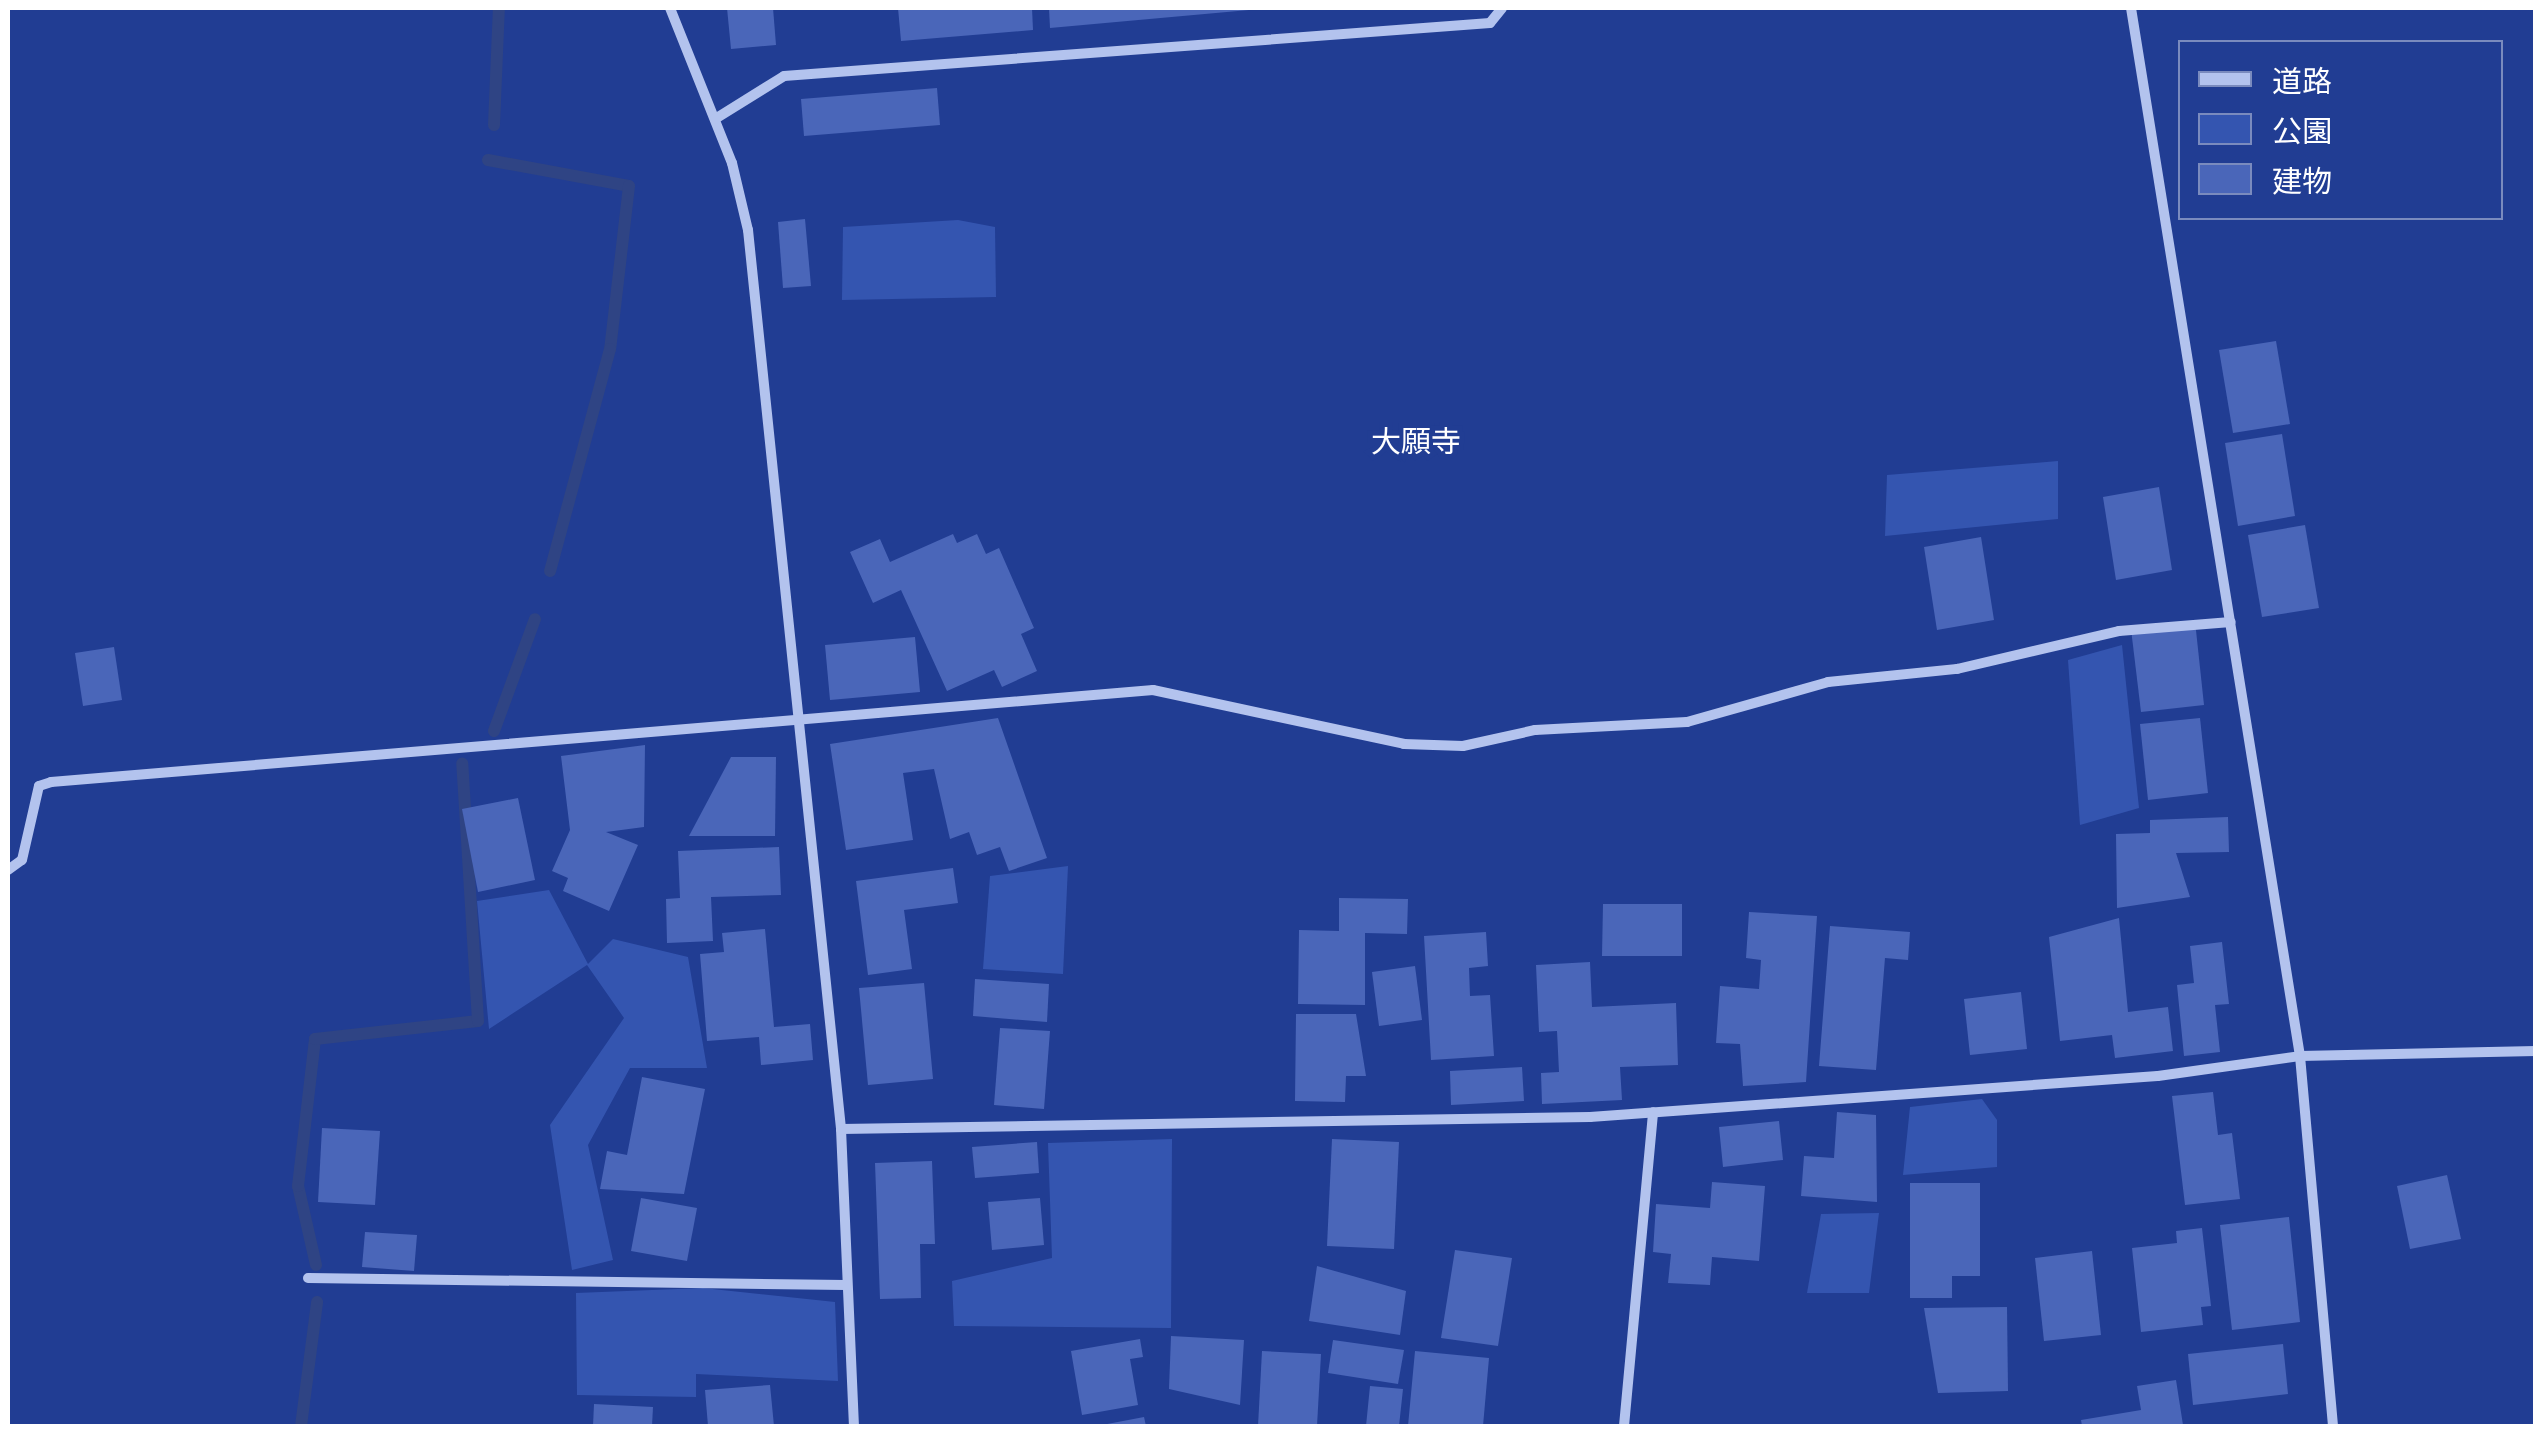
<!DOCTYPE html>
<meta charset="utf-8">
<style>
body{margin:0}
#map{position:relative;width:2543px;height:1434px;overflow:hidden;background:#213d93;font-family:Barlow,"Noto Sans JP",sans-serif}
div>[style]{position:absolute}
.green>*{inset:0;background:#3455b0}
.stream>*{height:12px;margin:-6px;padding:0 6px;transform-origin:6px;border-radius:6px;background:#2f4484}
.building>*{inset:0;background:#4a66b9}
.street>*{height:10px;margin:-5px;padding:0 5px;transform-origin:5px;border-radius:5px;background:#b3c3ee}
span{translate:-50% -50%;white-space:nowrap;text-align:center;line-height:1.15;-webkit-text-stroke:10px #213d93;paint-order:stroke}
.neighbourhood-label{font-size:30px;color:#fff}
.frame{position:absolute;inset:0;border:10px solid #fff;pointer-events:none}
.legend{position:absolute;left:2178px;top:40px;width:325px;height:180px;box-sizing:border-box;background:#213d93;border:2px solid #7a8bbe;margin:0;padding:12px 18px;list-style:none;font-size:30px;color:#fff}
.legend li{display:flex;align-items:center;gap:20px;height:50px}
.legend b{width:50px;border:2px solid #7a8bbe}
</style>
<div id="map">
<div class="green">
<div style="clip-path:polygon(958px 220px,995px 227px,996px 297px,842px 300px,843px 227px)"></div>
<div style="clip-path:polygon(2058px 461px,2058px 519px,1885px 536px,1887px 475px)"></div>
<div style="clip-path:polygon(2122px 645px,2139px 808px,2080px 825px,2068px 660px)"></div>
<div style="clip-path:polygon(1068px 866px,1063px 974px,983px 969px,990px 876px)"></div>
<div style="clip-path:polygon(549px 890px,588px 964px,613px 939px,688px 957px,707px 1068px,630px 1068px,588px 1145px,613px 1260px,572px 1270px,550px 1125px,624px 1018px,587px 965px,489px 1029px,477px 901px)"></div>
<div style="clip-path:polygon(1982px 1099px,1997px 1120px,1997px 1167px,1903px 1175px,1910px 1107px)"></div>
<div style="clip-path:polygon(1172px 1139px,1171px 1328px,954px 1326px,952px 1281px,1052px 1258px,1048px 1143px)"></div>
<div style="clip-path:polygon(1879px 1213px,1869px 1293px,1807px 1293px,1821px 1214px)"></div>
<div style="clip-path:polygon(703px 1288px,835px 1302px,838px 1381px,696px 1374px,696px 1397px,577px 1395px,576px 1293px)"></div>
</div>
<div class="stream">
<div style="left:494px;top:125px;width:117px;rotate:-87.6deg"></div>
<div style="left:488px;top:160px;width:143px;rotate:10.4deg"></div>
<div style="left:629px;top:186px;width:164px;rotate:96.6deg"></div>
<div style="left:610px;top:349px;width:230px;rotate:105.1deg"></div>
<div style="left:494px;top:731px;width:119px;rotate:-69.9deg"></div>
<div style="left:316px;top:1265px;width:81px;rotate:-102.8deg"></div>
<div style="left:298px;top:1186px;width:148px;rotate:-83.4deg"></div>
<div style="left:315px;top:1039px;width:164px;rotate:-6.3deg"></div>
<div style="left:478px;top:1021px;width:258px;rotate:-93.5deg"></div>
<div style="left:301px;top:1426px;width:125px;rotate:-82.6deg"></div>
</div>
<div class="building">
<div style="clip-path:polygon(727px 8px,773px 8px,776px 45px,731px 49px)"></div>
<div style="clip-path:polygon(898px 8px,1032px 8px,1033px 30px,901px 41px)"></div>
<div style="clip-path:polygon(1049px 8px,1249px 8px,1249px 10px,1050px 28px)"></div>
<div style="clip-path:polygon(937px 88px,940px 125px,804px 136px,801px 99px)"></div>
<div style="clip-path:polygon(805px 219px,811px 286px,783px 288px,778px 222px)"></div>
<div style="clip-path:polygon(2276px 341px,2290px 424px,2233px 433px,2219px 350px)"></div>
<div style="clip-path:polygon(2282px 434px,2295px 516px,2238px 526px,2225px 443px)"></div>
<div style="clip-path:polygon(2159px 487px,2172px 570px,2116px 580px,2103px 497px)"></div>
<div style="clip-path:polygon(2305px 525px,2319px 608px,2262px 617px,2248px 535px)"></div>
<div style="clip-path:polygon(953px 534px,957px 543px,977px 534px,986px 554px,999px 548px,1034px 628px,1021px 634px,1037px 671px,1002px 687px,994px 670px,947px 691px,901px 590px,873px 603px,850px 552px,880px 539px,890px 562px)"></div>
<div style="clip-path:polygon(1981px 537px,1994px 620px,1937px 630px,1924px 547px)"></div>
<div style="clip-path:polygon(2195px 621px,2204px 705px,2141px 712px,2131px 629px)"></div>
<div style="clip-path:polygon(915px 637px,920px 692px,830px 700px,825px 645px)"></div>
<div style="clip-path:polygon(114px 647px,122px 700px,83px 706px,75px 653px)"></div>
<div style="clip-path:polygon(998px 718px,1047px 858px,1009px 871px,1000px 847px,977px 855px,969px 832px,950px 839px,934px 769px,903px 773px,913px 840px,846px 850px,830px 744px)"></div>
<div style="clip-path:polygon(2200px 718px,2208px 793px,2148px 800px,2140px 724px)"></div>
<div style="clip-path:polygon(645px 745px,644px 827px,606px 832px,638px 845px,609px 911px,563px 891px,568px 878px,552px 871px,570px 830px,561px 756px)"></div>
<div style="clip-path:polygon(731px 757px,776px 757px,775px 836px,689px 836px)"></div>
<div style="clip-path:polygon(518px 798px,535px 880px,478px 892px,462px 809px)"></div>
<div style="clip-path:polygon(2228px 817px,2229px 852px,2176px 853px,2190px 897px,2117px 908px,2116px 834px,2150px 833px,2150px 820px)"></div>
<div style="clip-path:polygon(779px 847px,781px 895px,711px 897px,713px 941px,667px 943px,666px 899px,680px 898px,678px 851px)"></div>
<div style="clip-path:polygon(953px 868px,958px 903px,904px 910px,912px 969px,868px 975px,856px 881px)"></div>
<div style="clip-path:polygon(1339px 898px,1408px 899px,1407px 934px,1365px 933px,1365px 1005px,1298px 1004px,1299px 930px,1339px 931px)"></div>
<div style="clip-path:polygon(1603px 904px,1682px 904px,1682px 956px,1602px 956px)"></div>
<div style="clip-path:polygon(1749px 912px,1817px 916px,1806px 1082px,1743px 1086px,1740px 1044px,1716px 1043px,1720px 986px,1759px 989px,1761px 960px,1746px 958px)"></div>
<div style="clip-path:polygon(2119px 918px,2128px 1012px,2168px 1007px,2173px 1051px,2115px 1058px,2112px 1035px,2060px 1041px,2049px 937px)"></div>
<div style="clip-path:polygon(1830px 926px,1910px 932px,1908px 960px,1885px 958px,1876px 1070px,1819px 1066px)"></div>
<div style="clip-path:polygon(765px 929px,774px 1027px,810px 1024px,813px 1060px,761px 1065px,759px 1037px,707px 1041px,700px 954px,724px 952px,722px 933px)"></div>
<div style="clip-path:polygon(1486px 932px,1488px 966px,1469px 968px,1470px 996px,1490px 995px,1494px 1056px,1431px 1060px,1424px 936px)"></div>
<div style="clip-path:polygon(2222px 942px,2229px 1004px,2215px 1005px,2220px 1052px,2184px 1056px,2177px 985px,2194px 983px,2190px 946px)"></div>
<div style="clip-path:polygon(1590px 962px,1592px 1007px,1676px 1003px,1678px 1065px,1620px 1067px,1622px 1100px,1542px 1104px,1541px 1073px,1559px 1072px,1557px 1031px,1539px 1032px,1536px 965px)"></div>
<div style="clip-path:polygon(1415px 966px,1422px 1020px,1379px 1026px,1372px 972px)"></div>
<div style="clip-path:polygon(975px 979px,1049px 984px,1047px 1022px,973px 1016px)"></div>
<div style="clip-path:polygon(924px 983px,933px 1079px,868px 1085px,859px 988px)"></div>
<div style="clip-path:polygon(2021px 992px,2027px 1049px,1970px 1055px,1964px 999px)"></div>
<div style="clip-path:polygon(1296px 1014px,1356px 1014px,1366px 1076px,1346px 1076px,1345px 1102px,1295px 1101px)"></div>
<div style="clip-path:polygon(1000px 1028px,1050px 1031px,1044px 1109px,994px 1105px)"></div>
<div style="clip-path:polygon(1522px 1067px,1524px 1101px,1451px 1105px,1450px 1071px)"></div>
<div style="clip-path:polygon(642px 1077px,705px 1089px,684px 1194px,600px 1189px,607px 1151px,627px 1155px)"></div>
<div style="clip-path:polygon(2213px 1092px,2218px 1135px,2232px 1133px,2240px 1199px,2185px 1205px,2172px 1096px)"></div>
<div style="clip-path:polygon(1837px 1112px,1876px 1115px,1877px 1202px,1801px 1196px,1804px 1156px,1834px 1158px)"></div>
<div style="clip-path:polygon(1779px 1121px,1783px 1160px,1723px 1167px,1719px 1127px)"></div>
<div style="clip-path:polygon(322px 1128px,380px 1131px,375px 1205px,318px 1202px)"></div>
<div style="clip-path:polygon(1332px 1139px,1399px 1142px,1394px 1249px,1327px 1246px)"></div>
<div style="clip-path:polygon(1037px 1142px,1039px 1173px,975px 1178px,972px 1147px)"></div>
<div style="clip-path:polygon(932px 1161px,935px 1244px,920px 1244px,921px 1298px,880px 1299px,875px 1163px)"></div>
<div style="clip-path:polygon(2447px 1175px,2461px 1239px,2410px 1249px,2397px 1186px)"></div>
<div style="clip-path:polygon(1712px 1182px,1765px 1186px,1759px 1261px,1712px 1257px,1710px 1285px,1668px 1283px,1671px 1254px,1653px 1252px,1656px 1204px,1710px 1208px)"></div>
<div style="clip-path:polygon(1910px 1183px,1980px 1183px,1980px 1276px,1952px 1276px,1952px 1298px,1910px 1298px)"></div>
<div style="clip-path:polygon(641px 1198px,697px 1208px,687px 1261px,631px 1251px)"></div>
<div style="clip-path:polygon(1040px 1198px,1044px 1245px,992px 1250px,988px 1202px)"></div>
<div style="clip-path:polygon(2289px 1217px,2300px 1322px,2232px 1330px,2220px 1225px)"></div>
<div style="clip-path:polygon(2202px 1228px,2211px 1306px,2201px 1307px,2203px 1325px,2141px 1332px,2132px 1248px,2177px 1243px,2176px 1231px)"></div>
<div style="clip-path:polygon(365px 1232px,417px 1235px,414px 1271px,362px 1267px)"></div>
<div style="clip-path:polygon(1455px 1250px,1512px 1258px,1498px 1346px,1441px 1338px)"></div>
<div style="clip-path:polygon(2092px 1251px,2101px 1335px,2044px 1341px,2035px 1258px)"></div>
<div style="clip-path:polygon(1317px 1266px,1406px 1291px,1400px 1335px,1309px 1321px)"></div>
<div style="clip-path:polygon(2007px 1307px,2008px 1391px,1938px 1393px,1924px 1308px)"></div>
<div style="clip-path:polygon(1171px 1336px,1244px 1340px,1240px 1405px,1169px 1389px)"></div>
<div style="clip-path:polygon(1140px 1339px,1143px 1357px,1130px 1359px,1138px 1405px,1082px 1415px,1071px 1351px)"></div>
<div style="clip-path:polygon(1333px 1340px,1404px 1350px,1398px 1384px,1328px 1373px)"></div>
<div style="clip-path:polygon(2283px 1344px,2288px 1394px,2193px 1405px,2188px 1354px)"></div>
<div style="clip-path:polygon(1262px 1351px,1321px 1354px,1317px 1426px,1258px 1426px)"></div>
<div style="clip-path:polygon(1415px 1351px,1489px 1358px,1483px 1426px,1408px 1426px)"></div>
<div style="clip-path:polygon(2176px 1380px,2183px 1425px,2082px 1426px,2081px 1420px,2141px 1410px,2137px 1386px)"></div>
<div style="clip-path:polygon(770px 1385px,774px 1426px,708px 1426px,705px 1390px)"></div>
<div style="clip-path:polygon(1370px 1386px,1403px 1389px,1399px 1426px,1366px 1426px)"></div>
<div style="clip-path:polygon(594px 1404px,653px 1407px,652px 1426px,593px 1426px)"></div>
<div style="clip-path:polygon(1144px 1417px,1146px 1426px,1102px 1426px,1102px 1425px)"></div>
</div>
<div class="street">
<div style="left:670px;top:8px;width:167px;rotate:68.2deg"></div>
<div style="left:732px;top:163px;width:69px;rotate:76.6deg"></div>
<div style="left:748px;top:230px;width:904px;rotate:84.09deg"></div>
<div style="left:841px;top:1129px;width:297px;rotate:87.5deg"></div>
<div style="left:2131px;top:8px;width:1062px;rotate:80.84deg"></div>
<div style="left:2300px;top:1056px;width:371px;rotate:84.9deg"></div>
<div style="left:715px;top:119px;width:81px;rotate:-31.9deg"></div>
<div style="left:784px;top:76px;width:708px;rotate:-4.29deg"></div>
<div style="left:1490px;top:23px;width:19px;rotate:-51deg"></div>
<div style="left:8px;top:870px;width:17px;rotate:-36deg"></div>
<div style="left:22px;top:860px;width:76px;rotate:-77.1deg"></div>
<div style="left:39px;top:786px;width:13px;rotate:-18deg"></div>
<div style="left:51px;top:782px;width:1106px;rotate:-4.77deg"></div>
<div style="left:1153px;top:690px;width:257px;rotate:12.1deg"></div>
<div style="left:1404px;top:744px;width:59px;rotate:1.9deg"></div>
<div style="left:1463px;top:746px;width:74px;rotate:-12.5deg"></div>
<div style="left:1535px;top:730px;width:152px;rotate:-3deg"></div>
<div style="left:1687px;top:722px;width:147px;rotate:-15.8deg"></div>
<div style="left:1828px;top:682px;width:130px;rotate:-5.8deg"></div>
<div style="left:1957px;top:669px;width:166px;rotate:-13.2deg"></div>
<div style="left:2119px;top:631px;width:112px;rotate:-4.6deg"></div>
<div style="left:841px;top:1129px;width:749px;rotate:-0.92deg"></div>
<div style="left:1590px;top:1117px;width:569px;rotate:-4.13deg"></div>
<div style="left:2158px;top:1076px;width:143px;rotate:-8deg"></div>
<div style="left:2300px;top:1056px;width:236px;rotate:-1.2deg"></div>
<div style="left:308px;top:1278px;width:538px;rotate:0.75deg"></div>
<div style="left:1624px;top:1426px;width:315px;rotate:-84.7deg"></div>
</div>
<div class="neighbourhood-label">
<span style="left:1416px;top:440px">大願寺</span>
</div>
<div class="frame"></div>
<ul class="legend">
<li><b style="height:12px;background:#b3c3ee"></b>道路</li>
<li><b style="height:28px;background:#3455b0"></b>公園</li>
<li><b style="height:28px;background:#4a66b9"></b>建物</li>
</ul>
</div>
